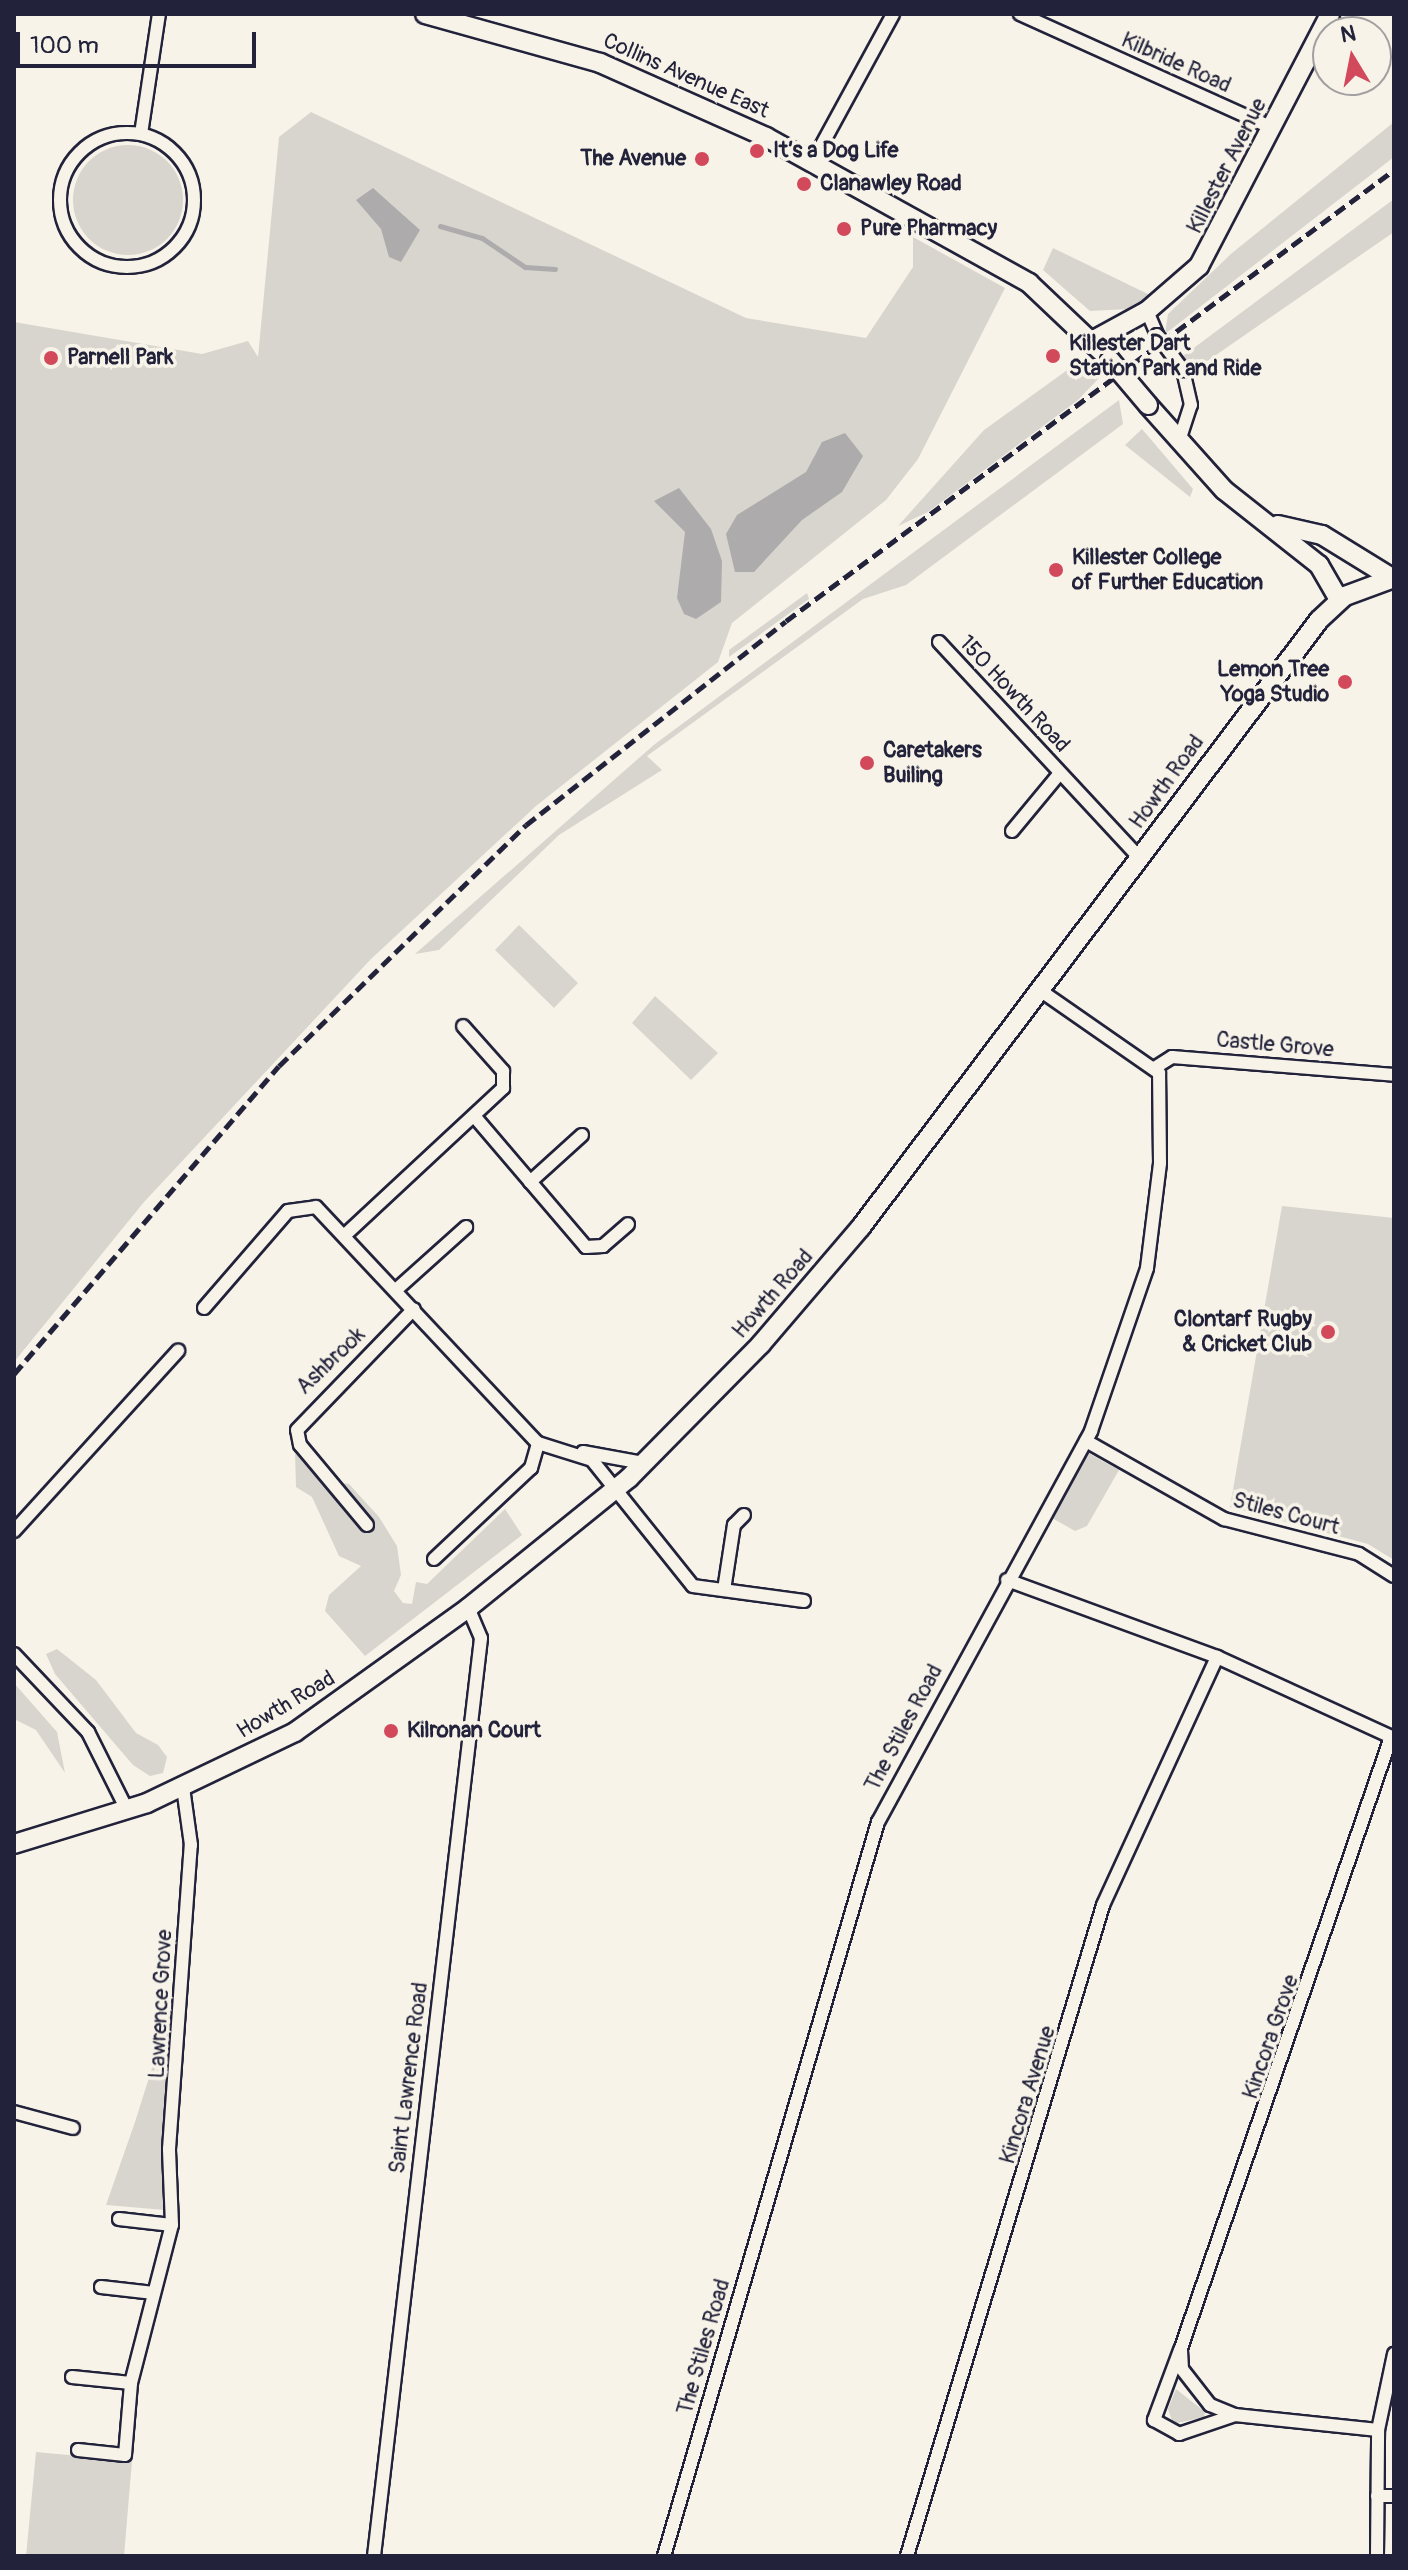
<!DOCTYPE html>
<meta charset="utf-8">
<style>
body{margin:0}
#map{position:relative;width:1408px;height:2570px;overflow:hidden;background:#f7f3e8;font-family:Pangolin,sans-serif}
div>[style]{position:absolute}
.green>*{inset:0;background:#d8d5cf}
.round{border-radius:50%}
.water>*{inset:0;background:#aeabad}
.stream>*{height:5px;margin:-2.5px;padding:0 2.5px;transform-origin:2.5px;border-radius:2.5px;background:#aeabad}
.roads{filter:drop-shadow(2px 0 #22223b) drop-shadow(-2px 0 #22223b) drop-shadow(0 2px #22223b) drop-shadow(0 -2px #22223b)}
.street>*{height:12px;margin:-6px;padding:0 6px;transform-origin:6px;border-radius:6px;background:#f7f3e8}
.street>.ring{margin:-6px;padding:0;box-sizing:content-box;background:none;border:12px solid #f7f3e8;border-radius:50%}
.secondary>*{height:18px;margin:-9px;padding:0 9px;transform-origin:9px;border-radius:9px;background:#f7f3e8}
.rail>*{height:5px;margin-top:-2.5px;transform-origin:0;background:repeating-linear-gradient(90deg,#22223b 0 12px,transparent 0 18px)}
.bridges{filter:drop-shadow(2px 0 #22223b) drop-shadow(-2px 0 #22223b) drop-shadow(0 2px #22223b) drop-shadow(0 -2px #22223b)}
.street-bridge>*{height:12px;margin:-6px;padding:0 6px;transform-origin:6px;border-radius:6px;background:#f7f3e8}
.secondary-bridge>*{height:18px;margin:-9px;padding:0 9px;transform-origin:9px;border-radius:9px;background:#f7f3e8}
.dots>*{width:22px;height:22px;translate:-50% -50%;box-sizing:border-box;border:4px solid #f7f3e8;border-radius:50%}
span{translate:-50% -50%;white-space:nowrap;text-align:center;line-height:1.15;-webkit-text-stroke:7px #f7f3e8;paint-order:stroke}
.street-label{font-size:22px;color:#22223b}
.poi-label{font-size:22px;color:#22223b;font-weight:700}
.left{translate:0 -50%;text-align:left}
.right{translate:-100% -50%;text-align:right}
.frame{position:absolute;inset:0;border:16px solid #22223b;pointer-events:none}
.north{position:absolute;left:1312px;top:16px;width:80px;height:80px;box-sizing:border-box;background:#f7f3e8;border:2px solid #a29fa3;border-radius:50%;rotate:350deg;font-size:22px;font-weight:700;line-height:32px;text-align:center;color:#22223b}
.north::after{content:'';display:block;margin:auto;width:28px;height:36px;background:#d1495b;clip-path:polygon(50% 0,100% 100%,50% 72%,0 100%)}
.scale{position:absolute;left:16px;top:32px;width:240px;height:36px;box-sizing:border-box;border:4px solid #22223b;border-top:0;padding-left:10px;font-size:24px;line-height:28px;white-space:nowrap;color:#22223b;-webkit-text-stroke:6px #f7f3e8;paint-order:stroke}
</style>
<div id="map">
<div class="green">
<div style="clip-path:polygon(311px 112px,746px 318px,866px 338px,913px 267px,913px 237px,1005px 288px,918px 459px,886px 500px,732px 623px,718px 662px,536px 806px,371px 959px,144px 1202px,14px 1362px,14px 322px,202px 354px,248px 341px,258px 357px,279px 137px)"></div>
<div style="clip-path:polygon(1394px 122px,1394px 157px,1165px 334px,1168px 314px,1232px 253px)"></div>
<div class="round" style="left:73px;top:145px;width:110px;height:110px"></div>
<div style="clip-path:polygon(1394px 199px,1394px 232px,1190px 373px,1183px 356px)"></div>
<div style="clip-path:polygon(1053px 248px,1150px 295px,1129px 309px,1090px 311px,1043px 270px)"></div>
<div style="clip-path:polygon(1084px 358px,1100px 377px,1078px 400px,928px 512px,898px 526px,984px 430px)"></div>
<div style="clip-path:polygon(1119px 400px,1123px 424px,906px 585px,863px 599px,647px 756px,662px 770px,559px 835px,439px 950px,415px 954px,655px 744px)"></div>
<div style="clip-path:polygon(1142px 429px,1193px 489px,1190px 497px,1125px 445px)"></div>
<div style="clip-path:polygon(807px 593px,809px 599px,729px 657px,729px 650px)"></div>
<div style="clip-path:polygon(519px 925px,578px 983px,554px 1008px,495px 950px)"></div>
<div style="clip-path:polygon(655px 996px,718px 1053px,691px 1080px,632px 1023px)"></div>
<div style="clip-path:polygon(1282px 1206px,1394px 1218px,1394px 1560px,1368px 1544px,1230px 1507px)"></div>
<div style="clip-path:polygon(295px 1451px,322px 1480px,349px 1484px,379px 1517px,397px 1546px,401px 1575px,394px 1591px,403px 1603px,412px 1604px,416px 1582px,427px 1584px,505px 1509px,522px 1535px,365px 1656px,325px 1611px,329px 1595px,361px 1566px,339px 1556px,312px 1497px,296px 1487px)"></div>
<div style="clip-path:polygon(1088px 1453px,1119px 1470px,1087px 1526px,1075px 1531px,1052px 1518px)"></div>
<div style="clip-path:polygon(57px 1649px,96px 1680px,136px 1733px,158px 1745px,167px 1757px,163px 1773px,150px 1776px,133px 1765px,55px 1674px,46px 1654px)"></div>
<div style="clip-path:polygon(14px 1683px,57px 1732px,65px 1773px,36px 1730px,14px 1719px)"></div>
<div style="clip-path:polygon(170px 2011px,165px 2210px,106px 2205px,135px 2122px)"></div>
<div style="clip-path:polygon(1176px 2389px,1205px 2412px,1204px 2417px,1173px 2424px,1168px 2409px)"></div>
<div style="clip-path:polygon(36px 2452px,132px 2461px,124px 2556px,26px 2556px)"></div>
</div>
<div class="water">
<div style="clip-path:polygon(373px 188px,420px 230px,401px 262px,389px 257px,381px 229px,356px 200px)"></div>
<div style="clip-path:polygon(845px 433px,863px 456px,842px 492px,802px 520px,754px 572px,735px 572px,726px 534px,737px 515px,806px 472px,822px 442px)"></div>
<div style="clip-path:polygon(679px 488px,711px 529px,722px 561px,721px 602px,696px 619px,684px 614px,677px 598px,685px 532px,654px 501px)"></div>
</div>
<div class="stream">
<div style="left:440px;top:226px;width:44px;rotate:15.9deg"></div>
<div style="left:482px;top:238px;width:52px;rotate:34deg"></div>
<div style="left:525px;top:267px;width:30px;rotate:4deg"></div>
</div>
<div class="roads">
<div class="street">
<div style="left:1020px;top:14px;width:277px;rotate:24.3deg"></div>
<div class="ring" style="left:60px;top:133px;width:122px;height:122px"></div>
<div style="left:141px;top:134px;width:121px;rotate:-81.5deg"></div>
<div style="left:813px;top:161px;width:167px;rotate:-61.4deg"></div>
<div style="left:1147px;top:311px;width:26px;rotate:67deg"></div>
<div style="left:1179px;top:441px;width:38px;rotate:-72deg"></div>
<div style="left:1191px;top:405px;width:36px;rotate:-103deg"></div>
<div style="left:939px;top:642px;width:296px;rotate:47.1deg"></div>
<div style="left:1012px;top:831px;width:75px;rotate:-50.4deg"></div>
<div style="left:1156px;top:1067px;width:19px;rotate:-32deg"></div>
<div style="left:1172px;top:1057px;width:223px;rotate:4.6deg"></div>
<div style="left:475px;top:1117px;width:171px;rotate:49.5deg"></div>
<div style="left:586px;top:1247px;width:17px;rotate:-3deg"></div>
<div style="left:603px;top:1246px;width:33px;rotate:-41deg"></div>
<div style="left:530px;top:1182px;width:70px;rotate:-42.1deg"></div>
<div style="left:345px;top:1235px;width:216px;rotate:-42.9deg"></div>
<div style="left:503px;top:1088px;width:17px;rotate:-90deg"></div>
<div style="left:503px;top:1071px;width:60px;rotate:-131.6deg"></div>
<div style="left:397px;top:1289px;width:93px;rotate:-41.9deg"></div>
<div style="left:204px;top:1308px;width:128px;rotate:-49.1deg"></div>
<div style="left:288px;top:1211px;width:28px;rotate:-8deg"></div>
<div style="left:316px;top:1207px;width:324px;rotate:46.8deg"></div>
<div style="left:538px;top:1443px;width:57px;rotate:17.5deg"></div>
<div style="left:592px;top:1460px;width:161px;rotate:51.3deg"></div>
<div style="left:693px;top:1586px;width:112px;rotate:7.7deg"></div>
<div style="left:1086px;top:1441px;width:159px;rotate:29.5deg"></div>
<div style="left:1224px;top:1519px;width:139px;rotate:14.5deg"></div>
<div style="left:1359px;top:1554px;width:41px;rotate:32.2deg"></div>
<div style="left:583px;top:1452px;width:61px;rotate:10.4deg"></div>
<div style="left:367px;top:1525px;width:104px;rotate:-129.9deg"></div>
<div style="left:300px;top:1445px;width:15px;rotate:-101deg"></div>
<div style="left:297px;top:1430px;width:168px;rotate:-46deg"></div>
<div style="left:14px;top:1531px;width:244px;rotate:-47.7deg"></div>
<div style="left:434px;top:1559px;width:133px;rotate:-43.2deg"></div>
<div style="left:531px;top:1468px;width:26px;rotate:-74deg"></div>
<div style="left:1007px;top:1580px;width:224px;rotate:20.1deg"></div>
<div style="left:1217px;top:1657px;width:195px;rotate:24.6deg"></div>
<div style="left:724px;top:1590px;width:66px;rotate:-81.3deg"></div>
<div style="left:734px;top:1525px;width:14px;rotate:-45deg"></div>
<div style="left:14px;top:1654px;width:108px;rotate:46.5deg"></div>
<div style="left:88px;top:1732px;width:87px;rotate:63.4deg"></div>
<div style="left:14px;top:2112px;width:61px;rotate:15.2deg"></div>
<div style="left:119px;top:2219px;width:53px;rotate:6.5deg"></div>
<div style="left:101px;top:2287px;width:53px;rotate:6.5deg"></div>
<div style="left:1180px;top:2350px;width:75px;rotate:110.4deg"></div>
<div style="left:1154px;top:2420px;width:29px;rotate:29deg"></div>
<div style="left:1179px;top:2434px;width:59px;rotate:-18.7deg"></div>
<div style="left:72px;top:2377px;width:59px;rotate:5.8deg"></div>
<div style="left:1378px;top:2430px;width:144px;rotate:-174deg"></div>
<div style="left:1235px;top:2415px;width:27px;rotate:-158deg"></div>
<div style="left:1210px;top:2405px;width:46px;rotate:-127.9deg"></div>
<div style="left:1182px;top:2369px;width:21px;rotate:-93deg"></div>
<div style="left:1181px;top:2348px;width:646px;rotate:-71.03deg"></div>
<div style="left:78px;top:2450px;width:47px;rotate:6.1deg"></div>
<div style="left:125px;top:2455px;width:72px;rotate:-85.2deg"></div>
<div style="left:131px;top:2383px;width:163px;rotate:-75.5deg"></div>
<div style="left:172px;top:2225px;width:76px;rotate:-92.3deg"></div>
<div style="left:169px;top:2149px;width:305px;rotate:-85.9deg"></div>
<div style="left:191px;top:1845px;width:59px;rotate:-97.9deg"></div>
<div style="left:1377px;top:2496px;width:17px"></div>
<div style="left:374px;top:2556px;width:924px;rotate:-83.35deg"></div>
<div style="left:481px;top:1638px;width:33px;rotate:-113deg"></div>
<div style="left:664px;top:2556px;width:765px;rotate:-73.75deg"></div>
<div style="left:878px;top:1822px;width:445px;rotate:-61.4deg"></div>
<div style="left:1091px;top:1431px;width:172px;rotate:-71deg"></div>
<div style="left:1147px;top:1268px;width:106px;rotate:-82.9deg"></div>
<div style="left:1160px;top:1163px;width:90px;rotate:-90.6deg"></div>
<div style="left:1159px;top:1073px;width:140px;rotate:-145.2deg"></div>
<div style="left:907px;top:2556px;width:680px;rotate:-73.24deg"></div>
<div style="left:1103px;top:1905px;width:273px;rotate:-65.3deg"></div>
<div style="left:1377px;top:2556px;width:126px;rotate:-89.5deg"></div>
<div style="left:1378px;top:2430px;width:78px;rotate:-78.1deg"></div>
</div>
<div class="secondary">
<div style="left:425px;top:14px;width:182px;rotate:15.6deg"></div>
<div style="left:600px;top:63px;width:182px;rotate:24deg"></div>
<div style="left:766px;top:137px;width:301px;rotate:29deg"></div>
<div style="left:1029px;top:283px;width:112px;rotate:43.5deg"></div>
<div style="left:1094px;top:340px;width:60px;rotate:-28.7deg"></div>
<div style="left:1147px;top:311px;width:69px;rotate:-40.9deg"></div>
<div style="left:1199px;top:266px;width:284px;rotate:-62.5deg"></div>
<div style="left:1148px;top:405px;width:114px;rotate:48.2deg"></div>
<div style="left:1224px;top:490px;width:121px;rotate:38.3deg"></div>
<div style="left:1319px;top:565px;width:39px;rotate:60deg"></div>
<div style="left:1278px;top:525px;width:45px;rotate:12.8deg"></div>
<div style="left:1322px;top:535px;width:82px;rotate:31.6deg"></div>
<div style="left:14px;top:1844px;width:139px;rotate:-17.1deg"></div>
<div style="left:147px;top:1803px;width:164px;rotate:-25.6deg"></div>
<div style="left:295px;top:1732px;width:213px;rotate:-35.6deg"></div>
<div style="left:468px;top:1608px;width:207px;rotate:-38.9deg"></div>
<div style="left:629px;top:1478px;width:188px;rotate:-45.4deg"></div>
<div style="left:761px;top:1344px;width:154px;rotate:-49.5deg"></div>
<div style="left:861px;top:1227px;width:760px;rotate:-52.96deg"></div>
<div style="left:1319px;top:620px;width:35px;rotate:-43deg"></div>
<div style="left:1345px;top:596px;width:52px;rotate:-20.2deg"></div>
</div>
</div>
<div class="rail">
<div style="left:14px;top:1374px;width:406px;rotate:-49.3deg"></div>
<div style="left:279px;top:1066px;width:345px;rotate:-44.3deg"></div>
<div style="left:526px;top:825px;width:330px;rotate:-38.1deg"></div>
<div style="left:786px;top:621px;width:757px;rotate:-36.57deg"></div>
</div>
<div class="bridges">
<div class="street-bridge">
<div style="left:1157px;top:335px;width:44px;rotate:53.4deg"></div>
</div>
<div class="secondary-bridge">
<div style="left:1110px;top:360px;width:59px;rotate:49.8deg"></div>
</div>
</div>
<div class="dots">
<div style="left:757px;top:151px;background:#d1495b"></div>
<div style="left:702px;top:159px;background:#d1495b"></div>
<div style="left:804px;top:184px;background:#d1495b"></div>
<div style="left:844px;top:229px;background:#d1495b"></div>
<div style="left:1053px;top:356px;background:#d1495b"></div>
<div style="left:51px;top:358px;background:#d1495b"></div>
<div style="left:1056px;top:570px;background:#d1495b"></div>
<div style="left:1345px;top:682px;background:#d1495b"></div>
<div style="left:867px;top:763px;background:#d1495b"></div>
<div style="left:1328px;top:1332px;background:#d1495b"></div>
<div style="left:391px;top:1731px;background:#d1495b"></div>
</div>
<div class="street-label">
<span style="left:1176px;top:63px;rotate:24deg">Kilbride Road</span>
<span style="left:686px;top:76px;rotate:24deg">Collins Avenue East</span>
<span style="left:1227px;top:166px;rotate:-63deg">Killester Avenue</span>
<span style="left:1014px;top:694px;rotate:47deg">150 Howth Road</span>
<span style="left:1167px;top:782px;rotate:-54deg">Howth Road</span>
<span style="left:1275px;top:1045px;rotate:5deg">Castle Grove</span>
<span style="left:773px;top:1294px;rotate:-49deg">Howth Road</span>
<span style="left:331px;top:1361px;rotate:-44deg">Ashbrook</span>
<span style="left:1286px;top:1514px;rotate:15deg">Stiles Court</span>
<span style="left:286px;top:1705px;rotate:-31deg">Howth Road</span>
<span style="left:904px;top:1728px;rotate:-62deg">The Stiles Road</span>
<span style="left:161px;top:2004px;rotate:-87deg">Lawrence Grove</span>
<span style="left:1271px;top:2037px;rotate:-71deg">Kincora Grove</span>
<span style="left:409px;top:2078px;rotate:-83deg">Saint Lawrence Road</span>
<span style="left:1028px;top:2095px;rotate:-73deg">Kincora Avenue</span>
<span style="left:704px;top:2347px;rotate:-74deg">The Stiles Road</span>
</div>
<div class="poi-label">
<span class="left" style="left:773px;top:151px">It’s a Dog Life</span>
<span class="right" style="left:686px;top:159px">The Avenue</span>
<span class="left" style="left:820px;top:184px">Clanawley Road</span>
<span class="left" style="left:860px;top:229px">Pure Pharmacy</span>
<span class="left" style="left:1069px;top:356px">Killester Dart<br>Station Park and Ride</span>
<span class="left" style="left:67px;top:358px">Parnell Park</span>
<span class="left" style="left:1072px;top:570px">Killester College<br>of Further Education</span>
<span class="right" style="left:1329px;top:682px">Lemon Tree<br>Yoga Studio</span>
<span class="left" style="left:883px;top:763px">Caretakers<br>Builing</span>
<span class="right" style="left:1312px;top:1332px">Clontarf Rugby<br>&amp; Cricket Club</span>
<span class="left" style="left:407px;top:1731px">Kilronan Court</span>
</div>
<div class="frame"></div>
<div class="north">N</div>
<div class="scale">100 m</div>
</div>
